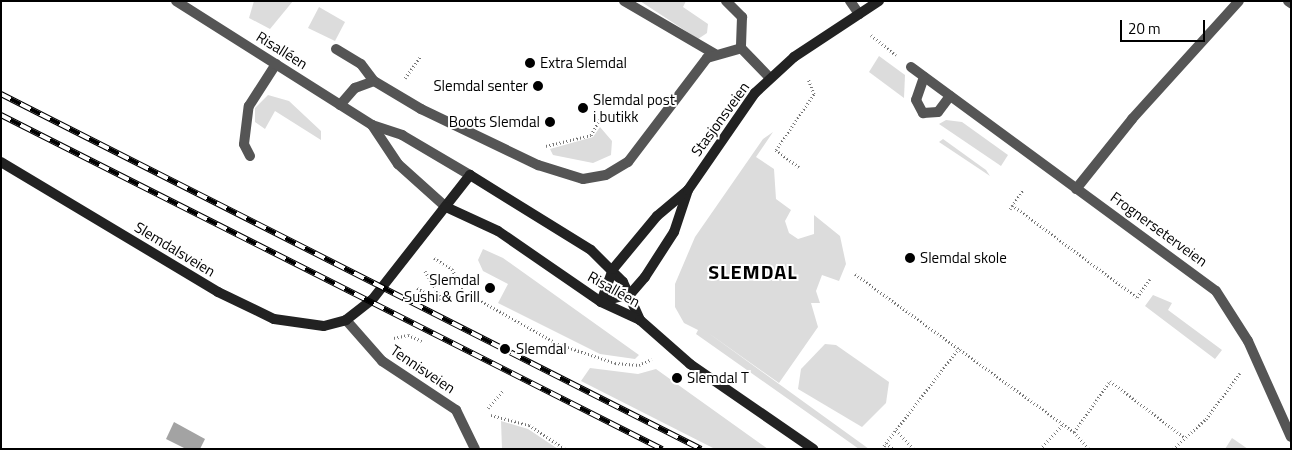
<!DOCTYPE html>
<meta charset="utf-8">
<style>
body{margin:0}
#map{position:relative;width:1292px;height:450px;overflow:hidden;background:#fff;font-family:"Titillium Web",sans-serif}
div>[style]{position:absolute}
.green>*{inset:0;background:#dcdcdc}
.water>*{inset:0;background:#a3a3a3}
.path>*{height:3px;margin-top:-1.5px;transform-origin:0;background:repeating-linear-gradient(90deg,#777 0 1px,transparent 0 3.5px)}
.lane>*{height:10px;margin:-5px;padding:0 5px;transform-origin:5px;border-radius:5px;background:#555}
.street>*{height:10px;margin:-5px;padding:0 5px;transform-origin:5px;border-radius:5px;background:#555}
.secondary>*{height:10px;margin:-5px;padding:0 5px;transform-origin:5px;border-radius:5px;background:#222}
.rail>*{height:5.5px;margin-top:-2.75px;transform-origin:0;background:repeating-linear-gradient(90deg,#fff 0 11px,#000 0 22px);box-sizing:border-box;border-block:1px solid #000}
.dots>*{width:14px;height:14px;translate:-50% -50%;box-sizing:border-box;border:2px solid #fff;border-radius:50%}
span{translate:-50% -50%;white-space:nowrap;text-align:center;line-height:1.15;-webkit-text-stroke:4px #fff;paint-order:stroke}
.street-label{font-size:15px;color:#000}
.poi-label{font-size:15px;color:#000}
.left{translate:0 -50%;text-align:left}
.right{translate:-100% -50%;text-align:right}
.district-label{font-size:20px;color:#000;font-weight:700;letter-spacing:1px}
.frame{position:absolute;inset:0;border:2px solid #000;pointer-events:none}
.scale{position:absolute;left:1120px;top:20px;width:85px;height:22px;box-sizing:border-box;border:2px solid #000;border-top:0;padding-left:6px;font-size:15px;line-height:18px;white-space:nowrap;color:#000;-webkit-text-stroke:4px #fff;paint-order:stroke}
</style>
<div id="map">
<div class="green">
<div style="clip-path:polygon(254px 1px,293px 1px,270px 29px,249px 18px)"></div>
<div style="clip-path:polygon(640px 1px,686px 1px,683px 7px,708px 24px,707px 33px,698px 39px)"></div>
<div style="clip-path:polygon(319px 7px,345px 22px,335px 41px,308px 28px)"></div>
<div style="clip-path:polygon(879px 56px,905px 75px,904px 98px,869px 72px)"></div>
<div style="clip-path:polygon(268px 95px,289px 101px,321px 131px,321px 140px,275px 111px,265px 129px,255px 122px,255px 108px)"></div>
<div style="clip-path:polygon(946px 120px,962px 122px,1008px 155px,1001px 166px,939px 124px)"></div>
<div style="clip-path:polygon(600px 127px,612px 141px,611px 155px,593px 163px,553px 155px,550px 149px,593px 137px)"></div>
<div style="clip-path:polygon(773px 132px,756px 157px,774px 169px,776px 199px,791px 210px,785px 221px,789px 233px,798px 239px,814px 234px,814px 215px,840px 236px,846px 264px,839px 281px,822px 275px,816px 291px,820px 303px,811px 303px,818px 327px,779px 383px,707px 332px,869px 449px,859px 449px,696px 334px,698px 330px,684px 323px,675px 307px,675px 284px,695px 237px,763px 139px)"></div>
<div style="clip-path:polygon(943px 139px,986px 170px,990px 176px,939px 142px)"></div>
<div style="clip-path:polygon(483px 249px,503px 258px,639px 355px,635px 359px,600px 354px,498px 303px,508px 284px,483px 271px,478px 260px)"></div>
<div style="clip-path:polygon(1153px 295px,1172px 303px,1168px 310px,1222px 350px,1215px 359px,1145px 306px)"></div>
<div style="clip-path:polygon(825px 344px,836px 345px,889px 382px,886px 403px,862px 427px,798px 389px,801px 369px)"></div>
<div style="clip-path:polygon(590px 368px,638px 374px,656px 369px,768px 449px,715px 449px,581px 381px)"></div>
<div style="clip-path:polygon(501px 421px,528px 429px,558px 449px,502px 449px)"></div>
<div style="clip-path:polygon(1232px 438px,1248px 449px,1225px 449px)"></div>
</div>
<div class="water">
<div style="clip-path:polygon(174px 422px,205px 439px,200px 449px,186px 449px,166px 439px)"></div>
</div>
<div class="path">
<div style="left:871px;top:35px;width:32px;rotate:39deg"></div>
<div style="left:405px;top:78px;width:26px;rotate:-54deg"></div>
<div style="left:546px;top:146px;width:46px;rotate:-13.7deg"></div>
<div style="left:591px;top:135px;width:18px;rotate:-61deg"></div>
<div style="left:799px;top:167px;width:29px;rotate:-144deg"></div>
<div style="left:776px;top:150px;width:68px;rotate:-55.8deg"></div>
<div style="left:814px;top:94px;width:17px;rotate:-111deg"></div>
<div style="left:1012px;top:205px;width:155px;rotate:36.4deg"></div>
<div style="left:1137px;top:297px;width:22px;rotate:-54deg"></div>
<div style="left:1010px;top:209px;width:23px;rotate:-56deg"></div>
<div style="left:434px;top:258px;width:21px;rotate:31deg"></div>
<div style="left:452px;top:269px;width:25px;rotate:63deg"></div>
<div style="left:463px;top:291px;width:109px;rotate:29.2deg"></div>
<div style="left:558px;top:344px;width:60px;rotate:18.4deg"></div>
<div style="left:615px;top:363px;width:24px;rotate:5deg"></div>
<div style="left:639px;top:365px;width:14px;rotate:-25deg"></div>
<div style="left:425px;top:271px;width:35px;rotate:59deg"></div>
<div style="left:855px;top:274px;width:270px;rotate:35.8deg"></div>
<div style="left:1074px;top:432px;width:23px;rotate:49deg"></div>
<div style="left:417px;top:288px;width:27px;rotate:27deg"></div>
<div style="left:394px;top:338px;width:14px;rotate:-12deg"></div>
<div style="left:408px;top:335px;width:15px;rotate:23deg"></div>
<div style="left:554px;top:351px;width:8px;rotate:-60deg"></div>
<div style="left:488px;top:408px;width:23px;rotate:-49deg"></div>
<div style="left:491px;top:415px;width:39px;rotate:15deg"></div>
<div style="left:529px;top:425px;width:43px;rotate:33.7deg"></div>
<div style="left:896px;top:430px;width:26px;rotate:47deg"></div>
<div style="left:1074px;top:432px;width:62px;rotate:-54.8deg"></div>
<div style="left:1110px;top:381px;width:94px;rotate:37.2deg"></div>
<div style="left:886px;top:443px;width:120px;rotate:-52.5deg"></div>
<div style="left:882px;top:449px;width:7px;rotate:-56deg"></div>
<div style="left:886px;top:443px;width:10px;rotate:37deg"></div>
<div style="left:1040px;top:449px;width:34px;rotate:-47deg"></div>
<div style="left:1173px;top:449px;width:45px;rotate:-42.3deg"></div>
<div style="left:1206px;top:419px;width:57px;rotate:-53.5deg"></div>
</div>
<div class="lane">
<div style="left:624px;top:1px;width:105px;rotate:30.2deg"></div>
<div style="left:726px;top:1px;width:23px;rotate:45deg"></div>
<div style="left:742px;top:17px;width:31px;rotate:92deg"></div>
<div style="left:1288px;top:1px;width:4px;rotate:34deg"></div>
<div style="left:336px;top:49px;width:29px;rotate:31deg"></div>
<div style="left:361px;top:64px;width:21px;rotate:53deg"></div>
<div style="left:374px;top:81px;width:55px;rotate:30.8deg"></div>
<div style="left:421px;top:109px;width:130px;rotate:25.6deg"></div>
<div style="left:538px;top:165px;width:47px;rotate:17.3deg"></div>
<div style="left:583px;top:179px;width:23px;rotate:-10deg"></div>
<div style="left:606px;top:175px;width:26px;rotate:-31deg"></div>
<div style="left:628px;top:162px;width:131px;rotate:-52.8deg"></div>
<div style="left:707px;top:58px;width:35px;rotate:-16deg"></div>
<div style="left:741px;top:48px;width:42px;rotate:46deg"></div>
<div style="left:340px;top:105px;width:23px;rotate:-49deg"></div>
<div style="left:355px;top:88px;width:20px;rotate:-20deg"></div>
<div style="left:250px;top:156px;width:13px;rotate:-117deg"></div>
<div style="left:244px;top:144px;width:38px;rotate:-83deg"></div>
<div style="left:249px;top:106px;width:50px;rotate:-57.3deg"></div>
<div style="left:1076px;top:189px;width:90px;rotate:-51.3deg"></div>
<div style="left:1132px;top:119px;width:159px;rotate:-47.8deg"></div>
</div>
<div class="street">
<div style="left:176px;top:1px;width:232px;rotate:32.3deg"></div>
<div style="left:372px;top:125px;width:32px;rotate:18deg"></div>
<div style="left:402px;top:135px;width:79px;rotate:30.5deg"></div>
<div style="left:850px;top:1px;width:16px;rotate:55deg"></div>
<div style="left:911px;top:67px;width:378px;rotate:36.3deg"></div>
<div style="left:1216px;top:291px;width:59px;rotate:57.4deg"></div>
<div style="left:1248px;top:341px;width:105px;rotate:65.9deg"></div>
<div style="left:924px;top:77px;width:24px;rotate:109deg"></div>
<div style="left:916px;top:100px;width:15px;rotate:62deg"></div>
<div style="left:923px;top:113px;width:15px;rotate:-4deg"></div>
<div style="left:938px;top:112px;width:20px;rotate:-53deg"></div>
<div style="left:372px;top:125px;width:47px;rotate:56.3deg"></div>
<div style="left:398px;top:164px;width:64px;rotate:41.9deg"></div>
<div style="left:346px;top:320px;width:55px;rotate:48.7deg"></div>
<div style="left:382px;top:361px;width:89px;rotate:33.5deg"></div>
<div style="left:456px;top:410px;width:43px;rotate:64deg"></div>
</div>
<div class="secondary">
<div style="left:1px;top:162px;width:253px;rotate:30.9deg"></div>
<div style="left:218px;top:292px;width:62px;rotate:25.7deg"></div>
<div style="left:274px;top:319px;width:50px;rotate:8deg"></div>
<div style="left:324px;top:326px;width:23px;rotate:-15deg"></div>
<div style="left:346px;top:320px;width:33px;rotate:-38deg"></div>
<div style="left:372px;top:300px;width:159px;rotate:-51.9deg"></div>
<div style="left:470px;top:175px;width:142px;rotate:31.8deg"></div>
<div style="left:591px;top:250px;width:45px;rotate:45deg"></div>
<div style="left:623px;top:282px;width:42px;rotate:65.9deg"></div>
<div style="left:688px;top:190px;width:44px;rotate:108.4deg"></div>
<div style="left:674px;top:232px;width:54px;rotate:122.8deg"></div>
<div style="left:645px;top:277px;width:23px;rotate:131deg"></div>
<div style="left:630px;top:294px;width:30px;rotate:165deg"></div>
<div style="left:601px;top:302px;width:35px;rotate:-70deg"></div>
<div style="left:613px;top:269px;width:69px;rotate:-50.3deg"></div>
<div style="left:657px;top:216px;width:40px;rotate:-40deg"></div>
<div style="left:688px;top:190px;width:118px;rotate:-55.4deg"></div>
<div style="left:755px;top:93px;width:53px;rotate:-42.7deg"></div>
<div style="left:794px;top:57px;width:102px;rotate:-33.4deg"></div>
<div style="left:446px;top:207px;width:57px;rotate:24.8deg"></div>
<div style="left:498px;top:231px;width:125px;rotate:34.6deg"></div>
<div style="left:601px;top:302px;width:43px;rotate:24.8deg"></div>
<div style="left:640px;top:320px;width:67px;rotate:41.3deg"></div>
<div style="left:690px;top:364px;width:150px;rotate:34.6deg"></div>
</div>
<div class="rail">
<div style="left:1px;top:94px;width:785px;rotate:26.89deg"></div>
<div style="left:1px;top:115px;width:741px;rotate:26.81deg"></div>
</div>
<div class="dots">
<div style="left:530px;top:63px;background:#000"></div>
<div style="left:538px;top:86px;background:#000"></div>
<div style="left:583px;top:108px;background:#000"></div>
<div style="left:550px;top:122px;background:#000"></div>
<div style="left:910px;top:258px;background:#000"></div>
<div style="left:490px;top:288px;background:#000"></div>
<div style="left:505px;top:349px;background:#000"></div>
<div style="left:677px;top:378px;background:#000"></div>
</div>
<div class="street-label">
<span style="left:282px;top:50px;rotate:32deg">Risalléen</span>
<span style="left:720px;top:119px;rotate:-54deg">Stasjonsveien</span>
<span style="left:1159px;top:229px;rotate:36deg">Frognerseterveien</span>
<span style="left:175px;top:249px;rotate:31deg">Slemdalsveien</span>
<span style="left:614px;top:289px;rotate:29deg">Risalléen</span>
<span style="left:423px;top:369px;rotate:34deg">Tennisveien</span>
</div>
<div class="poi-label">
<span class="left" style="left:540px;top:63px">Extra Slemdal</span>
<span class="right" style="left:528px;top:86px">Slemdal senter</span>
<span class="left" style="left:593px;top:108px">Slemdal post<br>i butikk</span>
<span class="right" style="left:540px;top:122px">Boots Slemdal</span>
<span class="left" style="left:920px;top:258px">Slemdal skole</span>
<span class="right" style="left:480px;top:288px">Slemdal<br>Sushi &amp; Grill</span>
<span class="left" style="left:516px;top:349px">Slemdal</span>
<span class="left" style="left:687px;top:378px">Slemdal T</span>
</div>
<div class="district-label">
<span style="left:753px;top:271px">SLEMDAL</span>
</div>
<div class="frame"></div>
<div class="scale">20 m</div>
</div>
